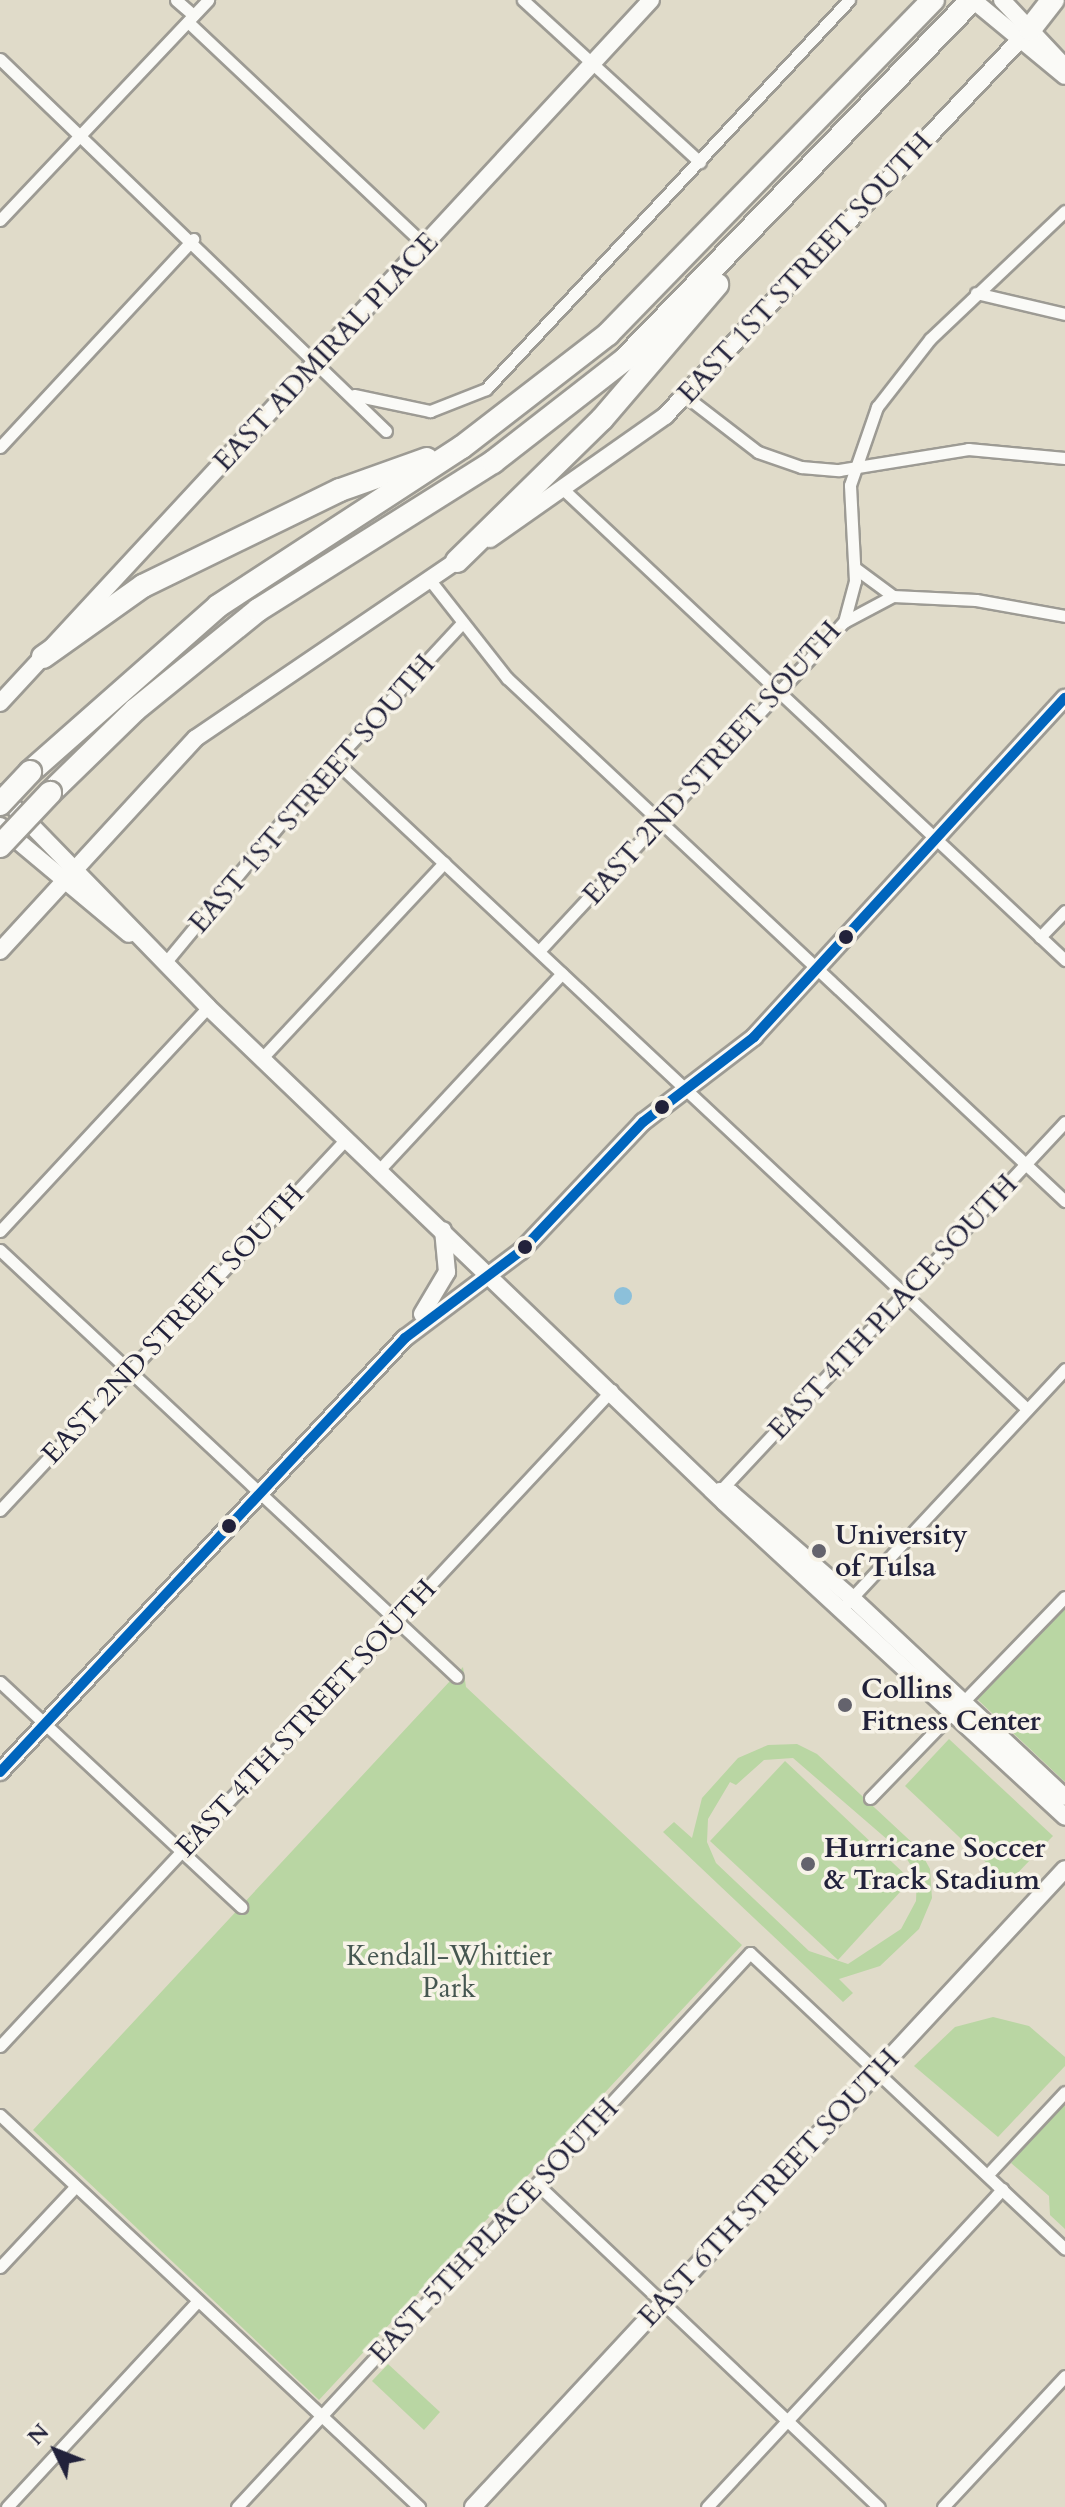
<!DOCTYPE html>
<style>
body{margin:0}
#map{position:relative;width:1065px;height:2507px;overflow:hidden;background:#e0dbc9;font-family:Cardo,serif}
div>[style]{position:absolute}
.green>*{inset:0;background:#b9d6a3}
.water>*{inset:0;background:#8cc0da}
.round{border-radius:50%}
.roads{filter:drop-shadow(2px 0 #9d9b94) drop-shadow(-2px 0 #9d9b94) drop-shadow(0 2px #9d9b94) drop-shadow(0 -2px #9d9b94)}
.street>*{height:11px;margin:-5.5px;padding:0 5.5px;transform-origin:5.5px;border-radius:5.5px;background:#fafaf7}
.secondary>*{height:16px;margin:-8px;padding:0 8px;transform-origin:8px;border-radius:8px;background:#fafaf7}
.highway>*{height:22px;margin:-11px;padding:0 11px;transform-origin:11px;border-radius:11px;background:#fafaf7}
.bridges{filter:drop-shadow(2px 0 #9d9b94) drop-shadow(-2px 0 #9d9b94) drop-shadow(0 2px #9d9b94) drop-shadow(0 -2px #9d9b94)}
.highway-bridge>*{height:22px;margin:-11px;padding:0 11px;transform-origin:11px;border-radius:11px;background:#fafaf7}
.bus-1>*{height:10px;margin:-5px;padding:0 5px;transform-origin:5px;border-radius:5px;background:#0065bd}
.dots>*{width:22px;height:22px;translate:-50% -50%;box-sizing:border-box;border:4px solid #f7f3e8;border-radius:50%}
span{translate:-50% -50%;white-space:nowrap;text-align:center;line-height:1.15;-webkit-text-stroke:7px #f7f3e8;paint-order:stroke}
.street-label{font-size:28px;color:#22223b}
.poi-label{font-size:28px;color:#22223b;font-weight:700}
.left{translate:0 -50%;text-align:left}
.park-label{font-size:28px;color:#465751}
.north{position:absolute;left:16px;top:2411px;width:80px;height:80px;-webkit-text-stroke:6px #f7f3e8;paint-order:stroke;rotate:313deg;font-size:22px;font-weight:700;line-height:32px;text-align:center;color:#22223b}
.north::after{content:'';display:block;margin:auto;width:28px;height:36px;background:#22223b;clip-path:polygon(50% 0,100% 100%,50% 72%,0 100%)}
</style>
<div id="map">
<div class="green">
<div style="clip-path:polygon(1065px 1604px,1065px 1782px,976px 1698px)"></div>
<div style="clip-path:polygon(463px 1667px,466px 1687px,742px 1945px,319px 2400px,33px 2130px)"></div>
<div style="clip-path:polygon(949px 1739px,1053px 1836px,1008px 1883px,905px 1786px)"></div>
<div style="clip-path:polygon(evenodd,797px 1744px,817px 1754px,919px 1849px,930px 1869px,932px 1898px,919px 1929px,880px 1966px,839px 1979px,853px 1993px,843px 2002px,663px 1832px,674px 1822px,692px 1838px,702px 1798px,738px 1758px,768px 1745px,797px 1744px,793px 1758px,903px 1853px,917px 1875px,916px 1901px,901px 1929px,848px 1964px,809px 1951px,716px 1863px,707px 1842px,708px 1819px,730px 1782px,736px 1785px,764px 1760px,793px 1758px)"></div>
<div style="clip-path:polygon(785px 1761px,911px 1880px,838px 1960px,710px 1841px)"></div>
<div style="clip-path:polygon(993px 2017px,1029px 2026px,1065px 2057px,1065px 2066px,998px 2137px,914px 2066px,955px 2027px)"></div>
<div style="clip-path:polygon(1065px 2098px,1065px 2229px,1050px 2215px,1049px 2196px,1011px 2163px)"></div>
<div style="clip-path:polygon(388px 2364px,440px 2412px,424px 2430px,372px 2381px)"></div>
</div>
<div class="water">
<div class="round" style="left:614px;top:1287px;width:18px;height:18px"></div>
</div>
<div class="roads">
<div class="street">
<div style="left:176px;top:0;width:23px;rotate:41deg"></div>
<div style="left:523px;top:0;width:240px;rotate:42.5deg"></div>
<div style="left:188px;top:22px;width:327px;rotate:43.3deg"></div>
<div style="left:0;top:59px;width:536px;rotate:43.94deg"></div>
<div style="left:0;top:220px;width:303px;rotate:-46.6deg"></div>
<div style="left:976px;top:293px;width:91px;rotate:13.3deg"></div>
<div style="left:354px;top:395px;width:78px;rotate:11.9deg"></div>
<div style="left:430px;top:411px;width:60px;rotate:-21.4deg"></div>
<div style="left:486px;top:389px;width:532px;rotate:-46.98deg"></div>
<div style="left:684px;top:395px;width:93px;rotate:37.6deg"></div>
<div style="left:758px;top:452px;width:46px;rotate:19.2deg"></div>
<div style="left:801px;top:467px;width:38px;rotate:5deg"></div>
<div style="left:839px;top:470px;width:131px;rotate:-9.2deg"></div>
<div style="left:968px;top:449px;width:97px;rotate:5.3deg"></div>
<div style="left:0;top:447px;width:284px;rotate:-47.1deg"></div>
<div style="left:565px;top:491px;width:686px;rotate:43.17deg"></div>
<div style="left:855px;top:568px;width:47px;rotate:36.4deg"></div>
<div style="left:893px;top:596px;width:83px;rotate:2.8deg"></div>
<div style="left:976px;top:600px;width:90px;rotate:10.2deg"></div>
<div style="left:429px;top:579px;width:126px;rotate:51.8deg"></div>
<div style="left:507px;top:678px;width:765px;rotate:43.15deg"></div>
<div style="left:844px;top:622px;width:55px;rotate:-28deg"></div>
<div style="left:335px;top:761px;width:948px;rotate:43.12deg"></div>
<div style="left:1040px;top:937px;width:36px;rotate:-46deg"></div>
<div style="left:539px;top:951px;width:449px;rotate:-47.2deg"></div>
<div style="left:844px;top:622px;width:42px;rotate:-75deg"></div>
<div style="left:855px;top:581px;width:96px;rotate:-93deg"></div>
<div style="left:850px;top:485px;width:83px;rotate:-70.9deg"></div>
<div style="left:877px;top:407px;width:86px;rotate:-52.1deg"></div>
<div style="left:930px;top:339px;width:186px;rotate:-43.5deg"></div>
<div style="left:165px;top:963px;width:232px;rotate:-50.4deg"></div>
<div style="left:313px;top:784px;width:217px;rotate:-47.2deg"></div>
<div style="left:262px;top:1058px;width:267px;rotate:-47deg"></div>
<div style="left:380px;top:1169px;width:267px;rotate:-47.1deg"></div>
<div style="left:0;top:1231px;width:306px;rotate:-47.1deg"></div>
<div style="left:0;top:1250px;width:625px;rotate:43.06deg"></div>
<div style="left:720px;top:1491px;width:505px;rotate:-46.93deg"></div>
<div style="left:0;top:1510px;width:509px;rotate:-46.99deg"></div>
<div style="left:847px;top:1603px;width:320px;rotate:-47deg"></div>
<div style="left:0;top:1682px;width:330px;rotate:43deg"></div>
<div style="left:870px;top:1798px;width:280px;rotate:-45.9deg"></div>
<div style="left:0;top:2046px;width:897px;rotate:-46.99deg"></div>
<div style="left:0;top:2115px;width:574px;rotate:43.09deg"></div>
<div style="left:991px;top:2171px;width:108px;rotate:-46.9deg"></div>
<div style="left:538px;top:2185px;width:469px;rotate:43.4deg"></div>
<div style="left:0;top:2267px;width:110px;rotate:-46.8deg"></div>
<div style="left:7px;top:2507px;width:281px;rotate:-47.2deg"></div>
<div style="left:237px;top:2507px;width:755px;rotate:-47.2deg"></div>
<div style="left:750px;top:1953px;width:432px;rotate:43.2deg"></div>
<div style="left:707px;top:2507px;width:434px;rotate:-47.1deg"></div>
<div style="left:943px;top:2507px;width:179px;rotate:-47deg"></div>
</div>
<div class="secondary">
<div style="left:973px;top:0;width:119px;rotate:39.6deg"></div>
<div style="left:1002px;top:0;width:92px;rotate:46.8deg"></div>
<div style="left:490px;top:539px;width:214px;rotate:-35.1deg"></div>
<div style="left:665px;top:416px;width:532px;rotate:-46.68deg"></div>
<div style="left:0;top:703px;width:958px;rotate:-47.2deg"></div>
<div style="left:0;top:793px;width:298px;rotate:45.8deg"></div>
<div style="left:208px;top:1007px;width:715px;rotate:43.81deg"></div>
<div style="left:724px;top:1502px;width:464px;rotate:42.7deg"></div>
<div style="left:0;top:826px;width:168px;rotate:39.9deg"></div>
<div style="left:0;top:951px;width:289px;rotate:-47.4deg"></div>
<div style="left:196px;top:738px;width:324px;rotate:-34.2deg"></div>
<div style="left:422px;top:1314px;width:49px;rotate:-59.2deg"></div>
<div style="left:447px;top:1272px;width:42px;rotate:-95.4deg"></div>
<div style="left:720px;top:1491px;width:11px;rotate:10deg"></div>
<div style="left:731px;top:1493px;width:160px;rotate:41deg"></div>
<div style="left:852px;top:1598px;width:291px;rotate:43.1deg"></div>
<div style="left:0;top:1772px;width:594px;rotate:-46.98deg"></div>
<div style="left:405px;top:1338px;width:145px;rotate:-36.9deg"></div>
<div style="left:521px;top:1251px;width:178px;rotate:-46.6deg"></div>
<div style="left:643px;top:1122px;width:140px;rotate:-37.4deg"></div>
<div style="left:754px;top:1037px;width:460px;rotate:-47.5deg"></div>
<div style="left:473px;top:2507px;width:870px;rotate:-47.14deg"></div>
</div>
<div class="highway">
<div style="left:1030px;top:29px;width:37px;rotate:-52deg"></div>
<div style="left:457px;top:561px;width:203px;rotate:-44.4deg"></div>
<div style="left:602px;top:419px;width:177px;rotate:-49.4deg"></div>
<div style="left:43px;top:657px;width:123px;rotate:-35.4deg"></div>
<div style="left:143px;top:586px;width:219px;rotate:-26deg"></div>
<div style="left:340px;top:490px;width:92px;rotate:-19.6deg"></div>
<div style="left:30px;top:772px;width:251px;rotate:-41.4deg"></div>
<div style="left:218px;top:606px;width:291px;rotate:-33.1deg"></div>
<div style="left:462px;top:447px;width:185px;rotate:-37.7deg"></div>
<div style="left:608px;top:334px;width:466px;rotate:-45.8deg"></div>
<div style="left:50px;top:793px;width:119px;rotate:-44.3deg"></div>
<div style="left:135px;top:710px;width:159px;rotate:-39.1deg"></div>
<div style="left:258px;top:610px;width:278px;rotate:-32.2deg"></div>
<div style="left:493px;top:462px;width:166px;rotate:-37.9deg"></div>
<div style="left:624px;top:360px;width:501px;rotate:-45.97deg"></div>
</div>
</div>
<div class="bridges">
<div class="highway-bridge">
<div style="left:0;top:804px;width:44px;rotate:-46.8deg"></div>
<div style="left:0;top:846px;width:73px;rotate:-46.7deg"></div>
</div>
</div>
<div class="bus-1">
<div style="left:0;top:1772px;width:594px;rotate:-46.98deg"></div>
<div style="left:405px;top:1338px;width:145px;rotate:-36.9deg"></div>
<div style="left:521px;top:1251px;width:178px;rotate:-46.6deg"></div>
<div style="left:643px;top:1122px;width:140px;rotate:-37.4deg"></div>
<div style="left:754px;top:1037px;width:460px;rotate:-47.5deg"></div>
</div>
<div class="dots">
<div style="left:846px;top:937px;background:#22223b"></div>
<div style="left:662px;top:1107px;background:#22223b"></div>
<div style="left:525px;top:1247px;background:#22223b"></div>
<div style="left:229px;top:1526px;background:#22223b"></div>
<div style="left:819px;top:1551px;background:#64636d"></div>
<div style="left:845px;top:1705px;background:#64636d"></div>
<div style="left:808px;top:1864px;background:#64636d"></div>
</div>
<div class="street-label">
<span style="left:805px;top:268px;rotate:-47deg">EAST 1ST STREET SOUTH</span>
<span style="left:326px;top:352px;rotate:-47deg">EAST ADMIRAL PLACE</span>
<span style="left:712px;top:763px;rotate:-48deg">EAST 2ND STREET SOUTH</span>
<span style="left:312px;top:794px;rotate:-49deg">EAST 1ST STREET SOUTH</span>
<span style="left:893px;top:1307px;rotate:-47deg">EAST 4TH PLACE SOUTH</span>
<span style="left:173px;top:1324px;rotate:-47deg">EAST 2ND STREET SOUTH</span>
<span style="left:306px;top:1718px;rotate:-47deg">EAST 4TH STREET SOUTH</span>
<span style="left:769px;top:2188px;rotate:-47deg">EAST 6TH STREET SOUTH</span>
<span style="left:494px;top:2231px;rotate:-47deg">EAST 5TH PLACE SOUTH</span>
</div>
<div class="poi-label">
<span class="left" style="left:835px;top:1551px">University<br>of Tulsa</span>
<span class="left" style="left:861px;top:1705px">Collins<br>Fitness Center</span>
<span class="left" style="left:824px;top:1864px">Hurricane Soccer<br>&amp; Track Stadium</span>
</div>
<div class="park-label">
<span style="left:449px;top:1972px">Kendall-Whittier<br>Park</span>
</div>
<div class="north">N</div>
</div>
